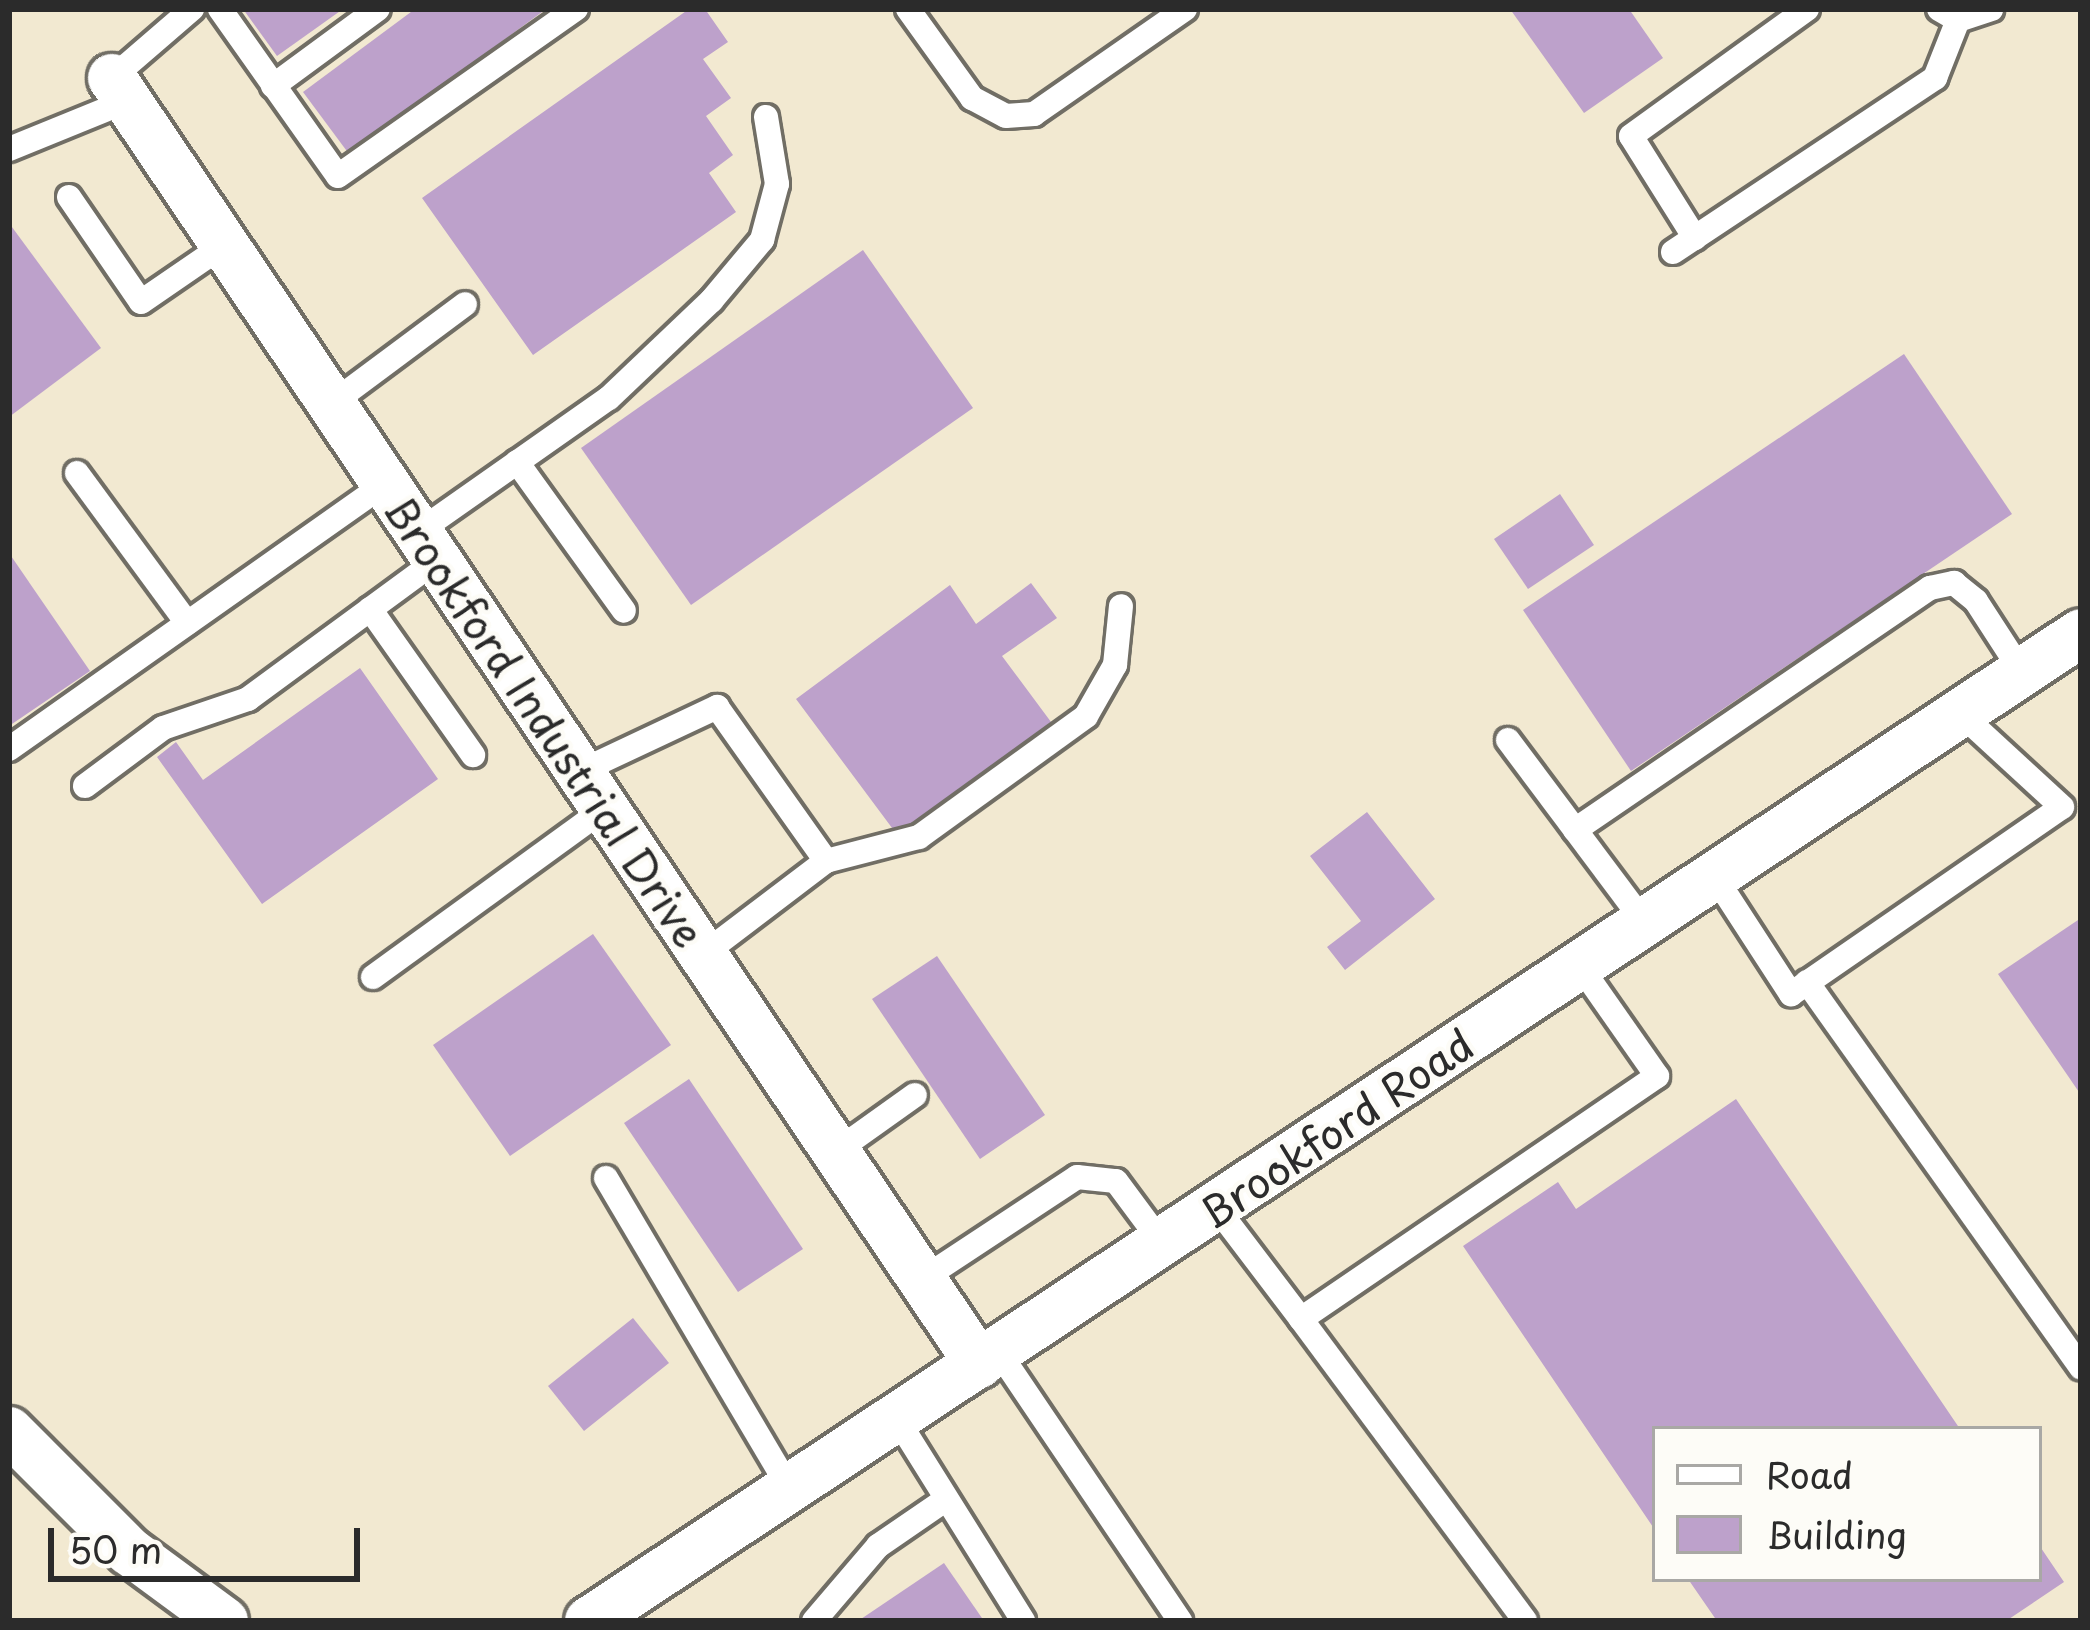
<!DOCTYPE html>
<style>
body{margin:0}
#map{position:relative;width:2090px;height:1630px;overflow:hidden;background:#f2e9d1;font-family:"Playpen Sans",sans-serif}
div>[style]{position:absolute}
.building>*{inset:0;background:#bda1cb}
.roads{filter:drop-shadow(3px 0 #716e65) drop-shadow(-3px 0 #716e65) drop-shadow(0 3px #716e65) drop-shadow(0 -3px #716e65)}
.lane>*{height:24px;margin:-12px;padding:0 12px;transform-origin:12px;border-radius:12px;background:#fff}
.street>*{height:48px;margin:-24px;padding:0 24px;transform-origin:24px;border-radius:24px;background:#fff}
span{translate:-50% -50%;white-space:nowrap;text-align:center;line-height:1.15;-webkit-text-stroke:9px #fdfcf7;paint-order:stroke}
.street-label{font-size:42px;color:#2b2b2b}
.frame{position:absolute;inset:0;border:12px solid #2b2b2b;pointer-events:none}
.legend{position:absolute;left:1652px;top:1426px;width:390px;height:156px;box-sizing:border-box;background:#fdfcf7;border:3px solid #a9a8a5;margin:0;padding:15px 21px;list-style:none;font-size:36px;color:#2b2b2b}
.legend li{display:flex;align-items:center;gap:24px;height:60px}
.legend b{width:60px;border:3px solid #a9a8a5}
.scale{position:absolute;left:48px;top:1528px;width:312px;height:54px;box-sizing:border-box;border:6px solid #2b2b2b;border-top:0;padding-left:15px;font-size:36px;line-height:42px;white-space:nowrap;color:#2b2b2b;-webkit-text-stroke:9px #fdfcf7;paint-order:stroke}
</style>
<div id="map">
<div class="building">
<div style="clip-path:polygon(243px 9px,343px 9px,277px 56px)"></div>
<div style="clip-path:polygon(415px 9px,546px 9px,349px 154px,303px 92px)"></div>
<div style="clip-path:polygon(689px 9px,705px 9px,728px 42px,703px 59px,731px 98px,706px 116px,733px 155px,709px 173px,736px 212px,533px 355px,422px 198px)"></div>
<div style="clip-path:polygon(1510px 9px,1629px 9px,1663px 58px,1584px 113px)"></div>
<div style="clip-path:polygon(9px 223px,101px 348px,9px 417px)"></div>
<div style="clip-path:polygon(863px 250px,973px 408px,691px 605px,581px 448px)"></div>
<div style="clip-path:polygon(1904px 354px,2012px 514px,1631px 771px,1523px 610px)"></div>
<div style="clip-path:polygon(1560px 494px,1594px 545px,1528px 589px,1494px 539px)"></div>
<div style="clip-path:polygon(9px 553px,90px 671px,9px 726px)"></div>
<div style="clip-path:polygon(1031px 583px,1057px 618px,1002px 656px,1054px 726px,901px 840px,796px 699px,950px 585px,976px 624px)"></div>
<div style="clip-path:polygon(360px 668px,438px 779px,262px 904px,157px 757px,176px 742px,203px 780px)"></div>
<div style="clip-path:polygon(1367px 812px,1435px 899px,1345px 970px,1327px 947px,1361px 921px,1310px 856px)"></div>
<div style="clip-path:polygon(2081px 918px,2081px 1095px,1998px 974px)"></div>
<div style="clip-path:polygon(593px 934px,671px 1045px,510px 1156px,433px 1045px)"></div>
<div style="clip-path:polygon(937px 956px,1045px 1115px,980px 1159px,872px 999px)"></div>
<div style="clip-path:polygon(689px 1079px,803px 1249px,738px 1292px,624px 1123px)"></div>
<div style="clip-path:polygon(1736px 1099px,1960px 1429px,1655px 1429px,1655px 1530px,1463px 1246px,1558px 1182px,1576px 1209px)"></div>
<div style="clip-path:polygon(633px 1318px,669px 1363px,584px 1431px,548px 1386px)"></div>
<div style="clip-path:polygon(2039px 1545px,2064px 1582px,2006px 1621px,1717px 1621px,1688px 1579px,2039px 1579px)"></div>
<div style="clip-path:polygon(944px 1563px,984px 1621px,858px 1621px)"></div>
</div>
<div class="roads">
<div class="lane">
<div style="left:220px;top:9px;width:204px;rotate:54.8deg"></div>
<div style="left:338px;top:176px;width:291px;rotate:-35.1deg"></div>
<div style="left:908px;top:9px;width:110px;rotate:54.3deg"></div>
<div style="left:972px;top:98px;width:38px;rotate:28deg"></div>
<div style="left:1006px;top:116px;width:28px;rotate:-4deg"></div>
<div style="left:1034px;top:114px;width:184px;rotate:-34.8deg"></div>
<div style="left:1939px;top:9px;width:22px;rotate:30deg"></div>
<div style="left:1958px;top:20px;width:35px;rotate:-18deg"></div>
<div style="left:112px;top:78px;width:106px;rotate:-40.8deg"></div>
<div style="left:273px;top:86px;width:130px;rotate:-36.3deg"></div>
<div style="left:9px;top:149px;width:127px;rotate:-22.1deg"></div>
<div style="left:69px;top:197px;width:127px;rotate:55.6deg"></div>
<div style="left:141px;top:302px;width:101px;rotate:-34.5deg"></div>
<div style="left:1695px;top:238px;width:120px;rotate:-122.1deg"></div>
<div style="left:1631px;top:136px;width:217px;rotate:-35.8deg"></div>
<div style="left:1673px;top:252px;width:315px;rotate:-33.6deg"></div>
<div style="left:1935px;top:78px;width:62px;rotate:-68.4deg"></div>
<div style="left:331px;top:404px;width:167px;rotate:-36.7deg"></div>
<div style="left:517px;top:462px;width:183px;rotate:54.3deg"></div>
<div style="left:77px;top:473px;width:186px;rotate:53.7deg"></div>
<div style="left:418px;top:532px;width:233px;rotate:-35.1deg"></div>
<div style="left:609px;top:398px;width:141px;rotate:-43.6deg"></div>
<div style="left:711px;top:301px;width:80px;rotate:-50.1deg"></div>
<div style="left:762px;top:240px;width:58px;rotate:-75deg"></div>
<div style="left:777px;top:184px;width:68px;rotate:-99.3deg"></div>
<div style="left:370px;top:609px;width:179px;rotate:54.8deg"></div>
<div style="left:1508px;top:740px;width:229px;rotate:53.2deg"></div>
<div style="left:9px;top:749px;width:460px;rotate:-35.2deg"></div>
<div style="left:579px;top:772px;width:153px;rotate:-25.2deg"></div>
<div style="left:717px;top:707px;width:189px;rotate:54.7deg"></div>
<div style="left:826px;top:861px;width:156px;rotate:142.8deg"></div>
<div style="left:85px;top:786px;width:97px;rotate:-36.6deg"></div>
<div style="left:163px;top:728px;width:90px;rotate:-18.8deg"></div>
<div style="left:248px;top:699px;width:235px;rotate:-36.3deg"></div>
<div style="left:1575px;top:830px;width:430px;rotate:-34.3deg"></div>
<div style="left:1930px;top:588px;width:25px;rotate:-12deg"></div>
<div style="left:1954px;top:583px;width:28px;rotate:39deg"></div>
<div style="left:1976px;top:601px;width:85px;rotate:57.1deg"></div>
<div style="left:826px;top:861px;width:96px;rotate:-14.5deg"></div>
<div style="left:919px;top:837px;width:206px;rotate:-35.9deg"></div>
<div style="left:1086px;top:716px;width:59px;rotate:-60.4deg"></div>
<div style="left:1115px;top:665px;width:59px;rotate:-84.2deg"></div>
<div style="left:1715px;top:877px;width:140px;rotate:57deg"></div>
<div style="left:1791px;top:994px;width:329px;rotate:-34.6deg"></div>
<div style="left:2062px;top:807px;width:134px;rotate:-137.4deg"></div>
<div style="left:373px;top:977px;width:286px;rotate:-36deg"></div>
<div style="left:1807px;top:982px;width:473px;rotate:54.6deg"></div>
<div style="left:835px;top:1152px;width:98px;rotate:-35.5deg"></div>
<div style="left:606px;top:1178px;width:364px;rotate:59.4deg"></div>
<div style="left:1216px;top:1207px;width:141px;rotate:52.8deg"></div>
<div style="left:1301px;top:1319px;width:431px;rotate:-34.3deg"></div>
<div style="left:1657px;top:1076px;width:134px;rotate:-125deg"></div>
<div style="left:921px;top:1280px;width:187px;rotate:-33.4deg"></div>
<div style="left:1077px;top:1177px;width:39px;rotate:6deg"></div>
<div style="left:1116px;top:1181px;width:77px;rotate:53.4deg"></div>
<div style="left:1301px;top:1319px;width:376px;rotate:53.4deg"></div>
<div style="left:998px;top:1351px;width:326px;rotate:56deg"></div>
<div style="left:897px;top:1419px;width:238px;rotate:58deg"></div>
<div style="left:814px;top:1621px;width:99px;rotate:-49.5deg"></div>
<div style="left:878px;top:1546px;width:78px;rotate:-34.5deg"></div>
</div>
<div class="street">
<div style="left:112px;top:78px;width:1551px;rotate:56.01deg"></div>
<div style="left:9px;top:1431px;width:170px;rotate:45deg"></div>
<div style="left:129px;top:1551px;width:118px;rotate:36.4deg"></div>
<div style="left:589px;top:1621px;width:1789px;rotate:-33.51deg"></div>
</div>
</div>
<div class="street-label">
<span style="left:545px;top:721px;rotate:56deg">Brookford Industrial Drive</span>
<span style="left:1336px;top:1128px;rotate:-34deg">Brookford Road</span>
</div>
<div class="frame"></div>
<ul class="legend">
<li><b style="height:15px;background:#fff"></b>Road</li>
<li><b style="height:33px;background:#bda1cb"></b>Building</li>
</ul>
<div class="scale">50 m</div>
</div>
